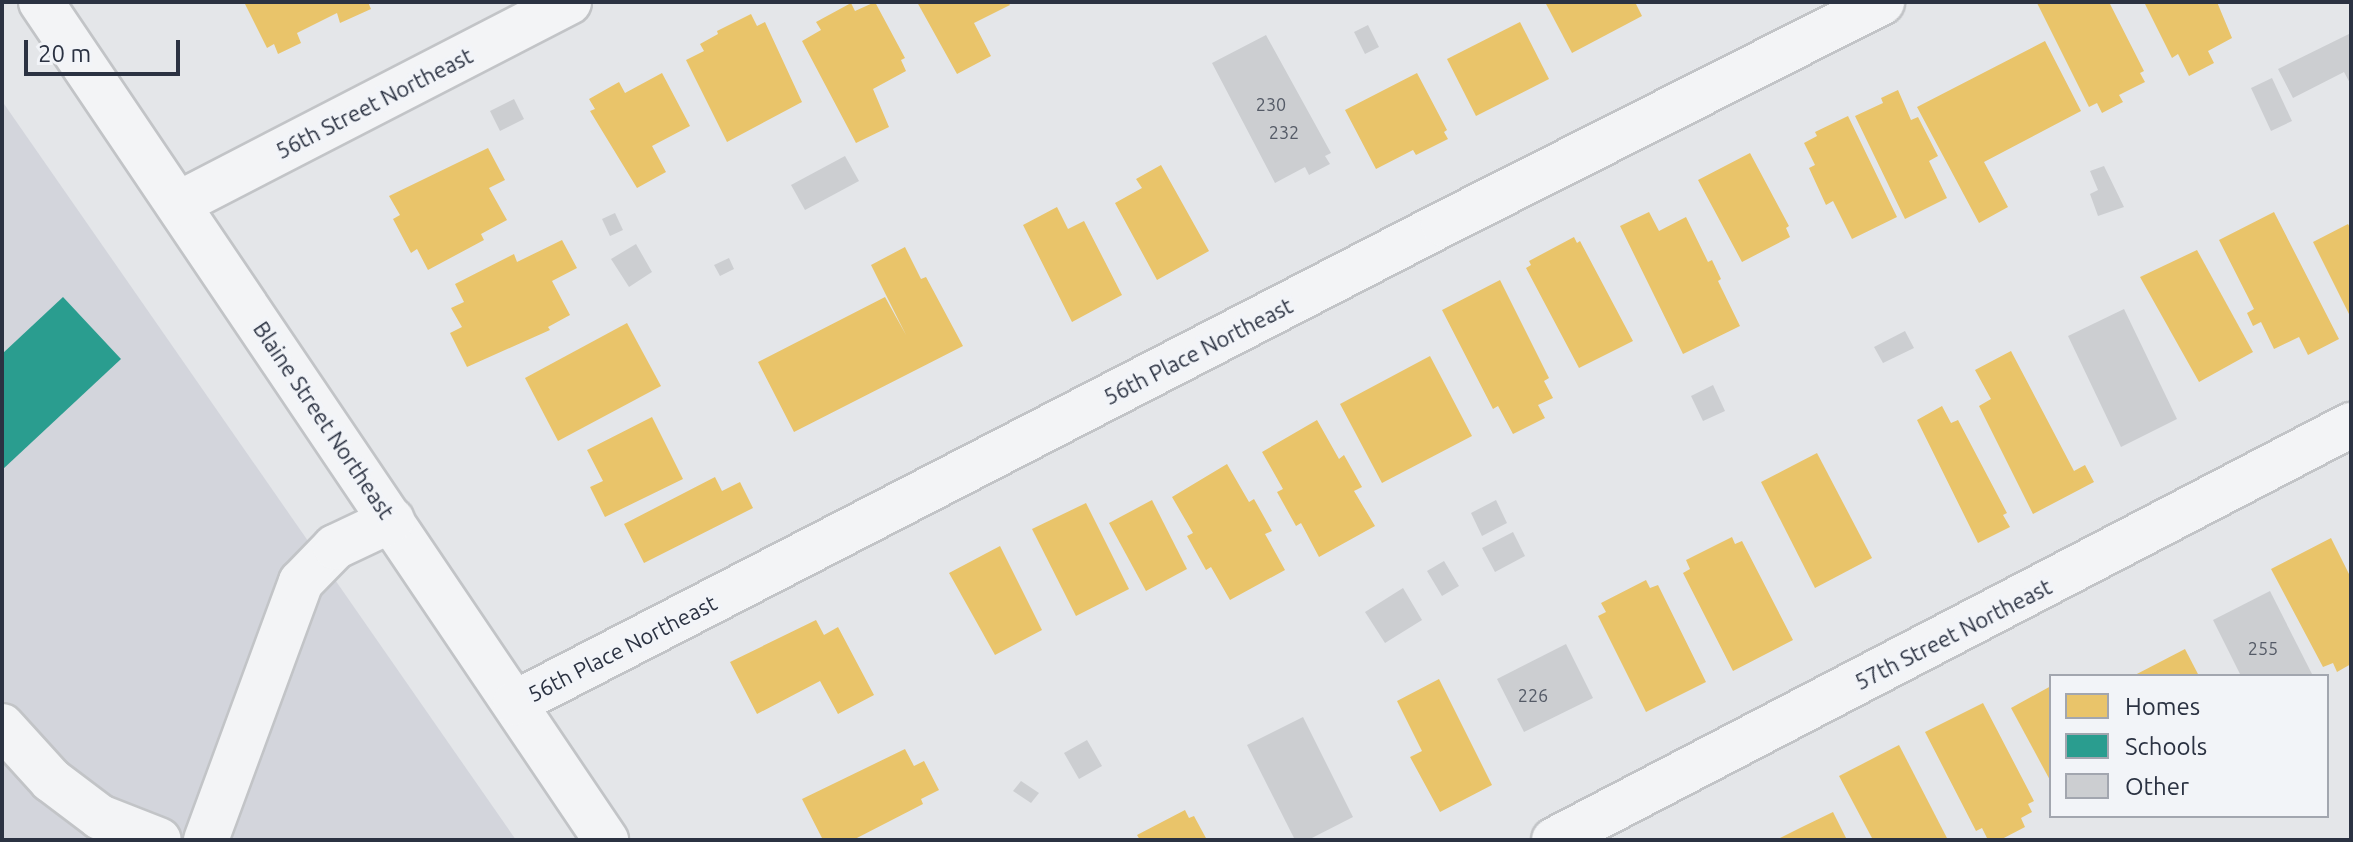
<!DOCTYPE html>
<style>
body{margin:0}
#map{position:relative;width:2353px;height:842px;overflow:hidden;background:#e4e6e9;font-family:Ubuntu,sans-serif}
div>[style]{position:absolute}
.built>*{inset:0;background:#d3d5dc}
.homes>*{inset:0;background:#e9c46a}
.schools>*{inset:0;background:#2a9d8f}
.building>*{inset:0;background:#ccced1}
.roads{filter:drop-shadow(2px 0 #c2c4c7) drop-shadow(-2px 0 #c2c4c7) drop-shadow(0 2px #c2c4c7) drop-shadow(0 -2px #c2c4c7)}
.minor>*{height:44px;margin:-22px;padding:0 22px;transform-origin:22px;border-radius:22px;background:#f3f4f6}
span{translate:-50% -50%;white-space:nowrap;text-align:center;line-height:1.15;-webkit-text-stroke:8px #f2f4f8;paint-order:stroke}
.number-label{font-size:18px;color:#545a66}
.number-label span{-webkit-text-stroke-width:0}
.street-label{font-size:22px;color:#2b3242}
.frame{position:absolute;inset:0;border:4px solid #2b3242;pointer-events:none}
.legend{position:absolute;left:2049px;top:674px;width:280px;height:144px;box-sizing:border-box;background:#f2f4f8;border:2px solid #a2a6af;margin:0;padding:10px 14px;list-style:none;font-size:24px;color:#2b3242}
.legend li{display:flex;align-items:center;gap:16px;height:40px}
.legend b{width:40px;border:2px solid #a2a6af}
.scale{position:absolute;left:24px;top:40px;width:156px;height:36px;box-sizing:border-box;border:4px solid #2b3242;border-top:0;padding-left:10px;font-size:24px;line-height:28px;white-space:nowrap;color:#2b3242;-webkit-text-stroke:6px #f2f4f8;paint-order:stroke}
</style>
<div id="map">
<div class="built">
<div style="clip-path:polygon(2px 101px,516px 840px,2px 840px)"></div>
</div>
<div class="homes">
<div style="clip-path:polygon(244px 2px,368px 2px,371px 9px,340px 23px,337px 13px,297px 33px,301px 43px,278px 54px,274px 44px,267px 48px)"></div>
<div style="clip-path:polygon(875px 2px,905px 58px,901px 60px,906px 71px,873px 89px,889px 127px,856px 143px,802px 41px,821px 30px,816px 22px,851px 3px,855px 11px)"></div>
<div style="clip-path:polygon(917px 2px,1008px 2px,1010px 5px,974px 23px,991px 56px,957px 74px)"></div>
<div style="clip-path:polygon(1545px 2px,1635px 2px,1642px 16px,1572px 53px)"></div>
<div style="clip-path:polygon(2109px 2px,2144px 71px,2140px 73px,2145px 82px,2119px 95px,2123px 102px,2102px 113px,2097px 103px,2089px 107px,2037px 3px)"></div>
<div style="clip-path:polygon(2144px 2px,2217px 2px,2232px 38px,2208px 51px,2214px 63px,2189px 76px,2178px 54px,2172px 58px)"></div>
<div style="clip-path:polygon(751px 14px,757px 26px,765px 22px,802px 102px,727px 142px,686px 60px,704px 51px,700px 44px,718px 34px,717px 31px)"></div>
<div style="clip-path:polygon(1520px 22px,1549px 79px,1476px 116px,1447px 59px)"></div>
<div style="clip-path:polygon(2045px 41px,2081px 111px,1984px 162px,2008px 207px,1979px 223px,1917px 107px)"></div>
<div style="clip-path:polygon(662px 73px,690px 126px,652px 146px,666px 172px,637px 188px,590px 111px,595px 109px,589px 99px,619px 82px,625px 93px)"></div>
<div style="clip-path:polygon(1417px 73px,1447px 130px,1444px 132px,1448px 139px,1416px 155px,1413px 150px,1376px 169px,1345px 110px)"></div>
<div style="clip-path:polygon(1898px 90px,1911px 120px,1918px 117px,1938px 156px,1929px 161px,1947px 198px,1905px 219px,1855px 116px,1883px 103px,1881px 98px)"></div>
<div style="clip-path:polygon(1848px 116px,1897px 217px,1852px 239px,1833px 201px,1826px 205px,1809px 168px,1815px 165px,1804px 143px,1817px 136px,1815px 132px)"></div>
<div style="clip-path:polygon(488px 148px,505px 180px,489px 188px,507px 220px,481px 234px,484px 240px,428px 270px,417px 249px,411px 253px,393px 219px,400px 215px,389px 196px)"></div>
<div style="clip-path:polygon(1750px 153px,1789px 226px,1786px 228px,1790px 237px,1742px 262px,1698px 180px)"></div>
<div style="clip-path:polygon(1161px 165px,1209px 251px,1157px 280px,1115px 203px,1142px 188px,1136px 179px)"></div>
<div style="clip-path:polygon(1057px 207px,1068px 229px,1084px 221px,1122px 295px,1072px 322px,1023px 225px)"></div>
<div style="clip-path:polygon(1649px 212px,1659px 231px,1686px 217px,1708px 262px,1712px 260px,1721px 279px,1718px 281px,1740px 326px,1683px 354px,1620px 226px)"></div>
<div style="clip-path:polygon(2274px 212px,2339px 339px,2308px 355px,2299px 337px,2274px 349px,2261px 322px,2253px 326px,2247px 313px,2254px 309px,2219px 240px)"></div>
<div style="clip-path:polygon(2348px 224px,2351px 229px,2351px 318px,2313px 242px)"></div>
<div style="clip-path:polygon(1574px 237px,1577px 243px,1580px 241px,1633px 341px,1579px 368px,1526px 268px,1531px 265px,1529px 261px)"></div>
<div style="clip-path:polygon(562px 240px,577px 268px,552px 281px,570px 315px,548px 327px,550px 330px,467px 367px,450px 333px,462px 327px,451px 308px,464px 302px,455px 284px,514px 254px,517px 262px)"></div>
<div style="clip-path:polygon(905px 247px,921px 279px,926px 277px,963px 346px,794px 432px,758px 362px,885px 297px,906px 335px,871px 265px)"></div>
<div style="clip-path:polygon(2197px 250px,2253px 352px,2199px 382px,2140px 277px)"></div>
<div style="clip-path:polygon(1500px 280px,1549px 378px,1544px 381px,1553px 398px,1538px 405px,1545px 418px,1513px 434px,1498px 406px,1493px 409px,1442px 310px)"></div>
<div style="clip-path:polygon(627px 323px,661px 386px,558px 441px,525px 378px)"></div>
<div style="clip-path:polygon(2011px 351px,2074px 471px,2085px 465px,2094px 482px,2033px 514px,1979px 406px,1991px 399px,1975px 370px)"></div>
<div style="clip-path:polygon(1430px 356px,1472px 436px,1382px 483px,1340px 404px)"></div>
<div style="clip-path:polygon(1942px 406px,1951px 423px,1958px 420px,2007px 513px,2003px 515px,2010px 527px,1978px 543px,1917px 420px)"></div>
<div style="clip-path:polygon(652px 417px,683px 479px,605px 517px,590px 487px,603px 481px,587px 450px)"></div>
<div style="clip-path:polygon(1317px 420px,1339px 459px,1344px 455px,1362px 487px,1354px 491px,1375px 526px,1319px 557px,1301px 523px,1296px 526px,1277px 492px,1283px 489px,1262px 452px)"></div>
<div style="clip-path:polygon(1817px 453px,1872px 558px,1815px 588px,1761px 482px)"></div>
<div style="clip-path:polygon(1227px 464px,1249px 502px,1254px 499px,1272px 531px,1265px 534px,1285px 570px,1230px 600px,1211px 567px,1206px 570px,1187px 536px,1193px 533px,1172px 497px)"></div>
<div style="clip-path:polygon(715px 477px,722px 491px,740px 482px,753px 508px,644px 563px,624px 524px)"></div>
<div style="clip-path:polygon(1152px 500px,1187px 569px,1146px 591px,1109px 523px)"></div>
<div style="clip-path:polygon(1086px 503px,1129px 589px,1076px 616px,1032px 529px)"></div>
<div style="clip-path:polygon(1732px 537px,1735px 544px,1742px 541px,1793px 640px,1733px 671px,1683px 573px,1690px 569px,1686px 560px)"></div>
<div style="clip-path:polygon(2331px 538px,2351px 578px,2351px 664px,2337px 672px,2333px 663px,2323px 667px,2271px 569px)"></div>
<div style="clip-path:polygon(1000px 546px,1042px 630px,995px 655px,949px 573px)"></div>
<div style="clip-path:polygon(1646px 580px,1650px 588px,1658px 585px,1706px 682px,1646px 712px,1598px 616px,1606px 612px,1601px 603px)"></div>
<div style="clip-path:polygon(816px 620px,824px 635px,838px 627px,874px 695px,838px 714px,820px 681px,757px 714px,730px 662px)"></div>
<div style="clip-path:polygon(2185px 649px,2199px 676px,2133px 676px)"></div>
<div style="clip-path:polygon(1439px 679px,1492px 785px,1440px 812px,1410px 757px,1422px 751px,1397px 701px)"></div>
<div style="clip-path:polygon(2051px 686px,2051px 782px,2011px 708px)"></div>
<div style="clip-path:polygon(1983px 703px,2034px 801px,2028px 804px,2032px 812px,2021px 818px,2025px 827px,2000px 840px,1988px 840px,1982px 828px,1976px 831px,1925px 732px)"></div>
<div style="clip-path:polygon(1899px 745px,1948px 840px,1873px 840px,1839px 776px)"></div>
<div style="clip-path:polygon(905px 749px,914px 766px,924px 761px,939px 790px,921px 799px,923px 804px,853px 840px,823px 840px,802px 799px)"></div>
<div style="clip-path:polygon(1185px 810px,1189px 818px,1194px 816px,1207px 840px,1140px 840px,1137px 835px)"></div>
<div style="clip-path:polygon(1833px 812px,1847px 840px,1776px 840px,1802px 827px)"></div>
</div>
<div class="schools">
<div style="clip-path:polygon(63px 297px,121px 359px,2px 470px,2px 354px)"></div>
</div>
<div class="building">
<div style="clip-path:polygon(1368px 25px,1379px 47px,1365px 54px,1354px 32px)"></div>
<div style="clip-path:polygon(2351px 33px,2351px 85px,2344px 72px,2293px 98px,2278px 69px)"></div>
<div style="clip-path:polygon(1266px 35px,1331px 153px,1325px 156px,1330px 164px,1309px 175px,1305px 167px,1275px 183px,1212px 63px)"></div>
<div style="clip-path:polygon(2272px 78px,2292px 121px,2271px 131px,2251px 88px)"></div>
<div style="clip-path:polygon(514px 99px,524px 119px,500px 131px,490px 111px)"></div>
<div style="clip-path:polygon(845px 156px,859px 181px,805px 210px,791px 185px)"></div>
<div style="clip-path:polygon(2104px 166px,2124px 207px,2098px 216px,2090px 194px,2098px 190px,2090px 171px)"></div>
<div style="clip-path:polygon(615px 213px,623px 230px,610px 236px,602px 219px)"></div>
<div style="clip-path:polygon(636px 244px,652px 272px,629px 287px,611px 259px)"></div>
<div style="clip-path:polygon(729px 258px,734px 269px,720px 276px,714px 265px)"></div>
<div style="clip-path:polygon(2124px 309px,2177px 419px,2121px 447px,2068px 336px)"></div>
<div style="clip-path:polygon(1905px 331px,1914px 348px,1883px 363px,1874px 347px)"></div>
<div style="clip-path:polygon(1713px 385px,1725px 411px,1703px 421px,1691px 396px)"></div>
<div style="clip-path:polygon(1496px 500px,1507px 523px,1482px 536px,1471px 513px)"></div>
<div style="clip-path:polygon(1513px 532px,1525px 556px,1495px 572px,1482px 548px)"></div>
<div style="clip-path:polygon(1444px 561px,1459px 586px,1442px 596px,1427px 571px)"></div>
<div style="clip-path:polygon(1403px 588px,1422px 620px,1385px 643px,1365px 612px)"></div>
<div style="clip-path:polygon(2270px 591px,2313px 676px,2241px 676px,2213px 620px)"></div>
<div style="clip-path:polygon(1566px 644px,1593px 698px,1524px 732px,1497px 679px)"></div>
<div style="clip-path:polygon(1303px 717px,1353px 817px,1308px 840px,1295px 840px,1247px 745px)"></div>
<div style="clip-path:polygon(1087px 740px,1102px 766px,1079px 779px,1064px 753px)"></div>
<div style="clip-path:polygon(1021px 781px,1039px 793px,1031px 803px,1013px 791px)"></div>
</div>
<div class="roads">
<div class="minor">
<div style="left:41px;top:2px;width:1011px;rotate:56.01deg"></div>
<div style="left:178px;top:204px;width:440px;rotate:-27.3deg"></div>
<div style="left:515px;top:703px;width:1044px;rotate:-27.3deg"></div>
<div style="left:1443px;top:224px;width:492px;rotate:-26.8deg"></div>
<div style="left:2px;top:726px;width:73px;rotate:47.8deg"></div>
<div style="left:51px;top:780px;width:61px;rotate:37.1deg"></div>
<div style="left:100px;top:817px;width:63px;rotate:21.3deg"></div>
<div style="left:206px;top:840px;width:275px;rotate:-69.8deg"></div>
<div style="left:301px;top:582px;width:49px;rotate:-45.8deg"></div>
<div style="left:335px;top:547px;width:63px;rotate:-25.3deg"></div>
<div style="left:1554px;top:840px;width:899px;rotate:-27.51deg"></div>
</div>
</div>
<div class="number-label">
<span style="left:1271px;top:104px">230</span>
<span style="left:1284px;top:132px">232</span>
<span style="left:2263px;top:648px">255</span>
<span style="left:1533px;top:695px">226</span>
</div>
<div class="street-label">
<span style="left:374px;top:103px;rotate:-27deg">56th Street Northeast</span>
<span style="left:1198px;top:351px;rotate:-27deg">56th Place Northeast</span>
<span style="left:324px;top:420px;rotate:56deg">Blaine Street Northeast</span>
<span style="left:1953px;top:634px;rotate:-27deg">57th Street Northeast</span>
<span style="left:622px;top:648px;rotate:-27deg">56th Place Northeast</span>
</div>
<div class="frame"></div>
<ul class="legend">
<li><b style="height:22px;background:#e9c46a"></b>Homes</li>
<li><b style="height:22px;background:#2a9d8f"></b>Schools</li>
<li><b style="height:22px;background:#ccced1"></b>Other</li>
</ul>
<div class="scale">20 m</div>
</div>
